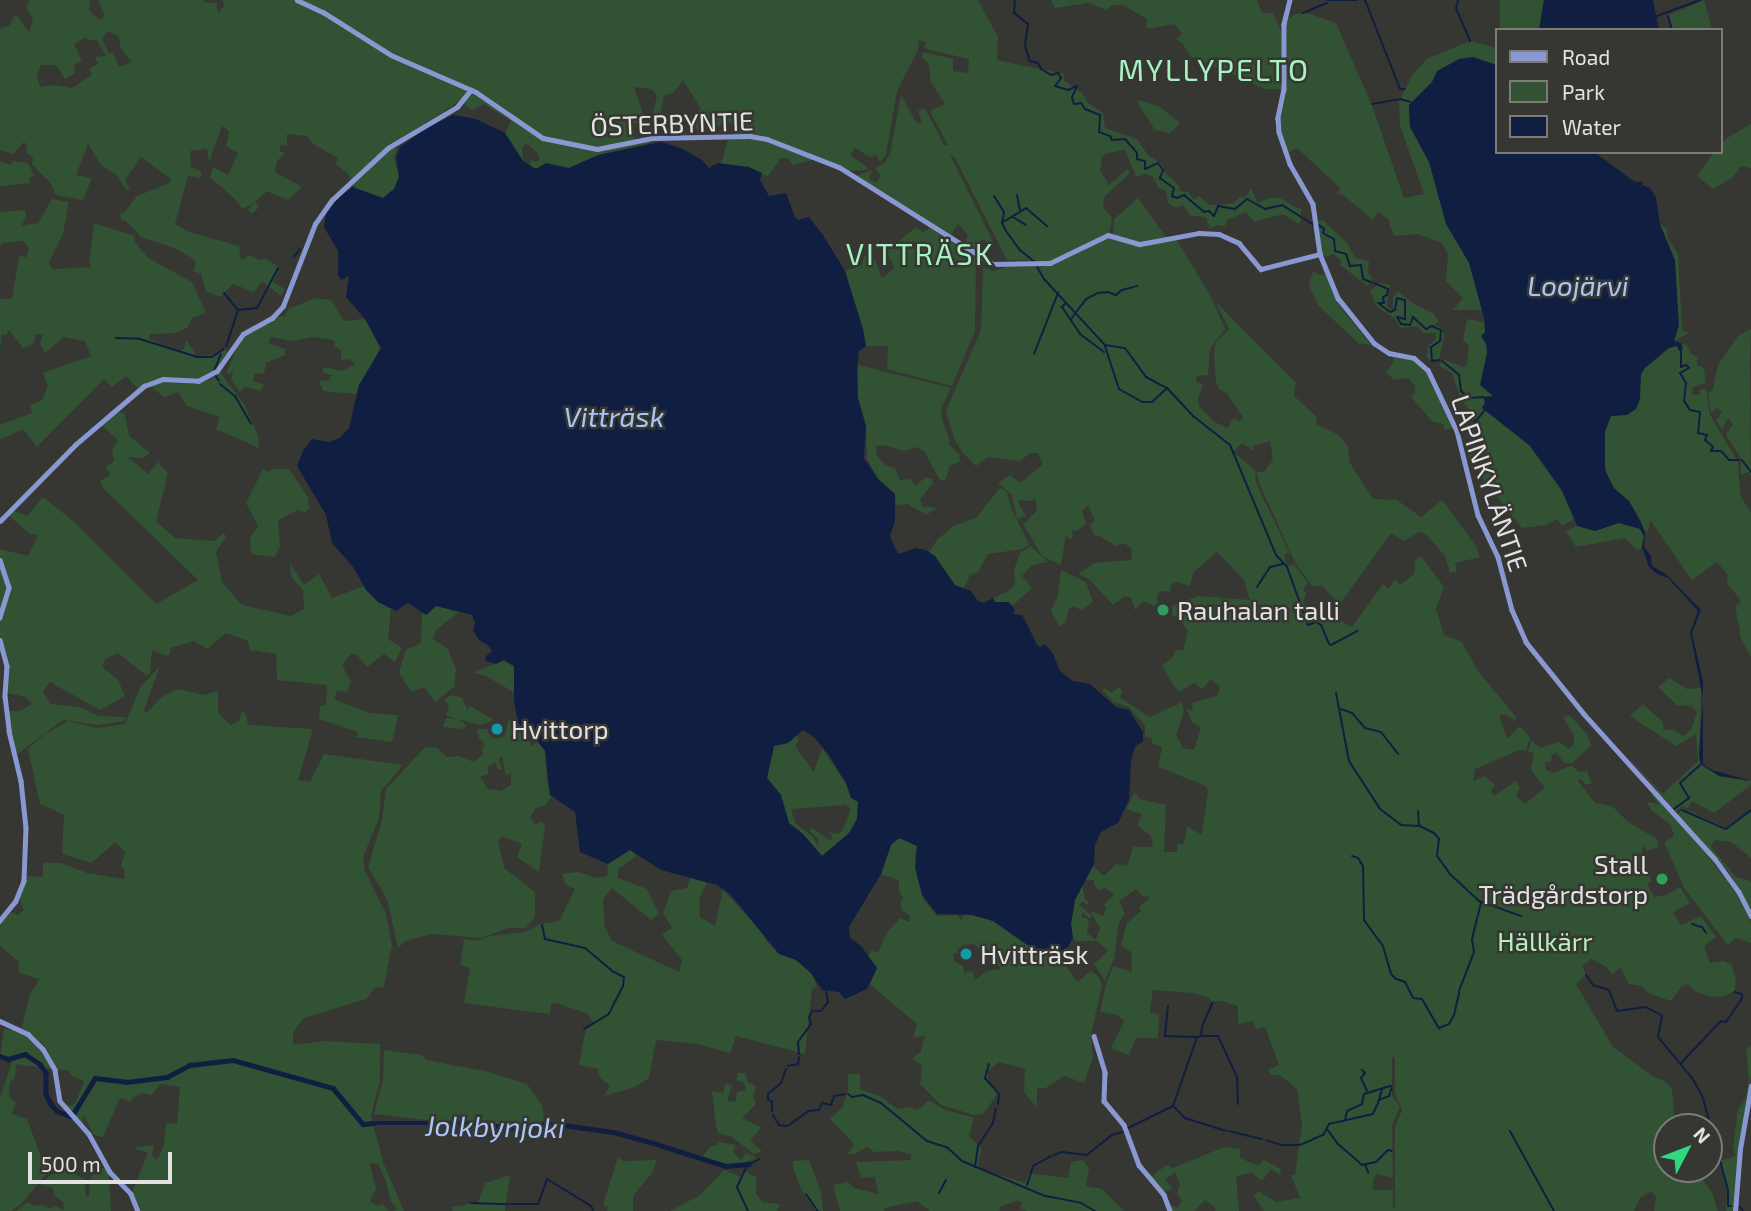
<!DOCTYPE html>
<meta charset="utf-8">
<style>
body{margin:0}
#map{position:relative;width:1751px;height:1211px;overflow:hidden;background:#363633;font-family:"Exo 2",sans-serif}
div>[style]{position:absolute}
.green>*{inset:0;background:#325234}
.water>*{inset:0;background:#101f41}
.stream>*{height:2px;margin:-1px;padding:0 1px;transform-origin:1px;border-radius:1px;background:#101f41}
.river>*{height:4.5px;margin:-2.25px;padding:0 2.25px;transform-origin:2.25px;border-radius:2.25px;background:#101f41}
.secondary>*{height:4.5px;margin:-2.25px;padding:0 2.25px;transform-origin:2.25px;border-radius:2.25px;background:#8a98d2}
.dots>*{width:19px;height:19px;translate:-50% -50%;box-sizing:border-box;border:4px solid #363633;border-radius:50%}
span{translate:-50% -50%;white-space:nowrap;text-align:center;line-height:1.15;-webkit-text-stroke:5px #363633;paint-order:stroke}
.street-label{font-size:26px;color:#e3e2e0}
.poi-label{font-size:26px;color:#e3e2e0}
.left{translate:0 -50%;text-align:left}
.right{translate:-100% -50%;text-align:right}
.park-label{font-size:26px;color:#b5f0b6}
.water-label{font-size:28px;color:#abc5f9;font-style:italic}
.quarter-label{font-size:30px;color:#a7f2c0;letter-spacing:2px}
.legend{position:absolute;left:1495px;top:28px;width:228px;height:126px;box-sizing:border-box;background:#363633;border:2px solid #7b7b78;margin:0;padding:9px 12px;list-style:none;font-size:21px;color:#e3e2e0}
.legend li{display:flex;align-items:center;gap:14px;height:35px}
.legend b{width:35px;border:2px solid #7b7b78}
.north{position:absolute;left:1653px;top:1113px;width:70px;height:70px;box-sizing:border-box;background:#363633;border:2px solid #7b7b78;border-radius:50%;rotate:48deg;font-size:19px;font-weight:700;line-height:28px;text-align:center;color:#e3e2e0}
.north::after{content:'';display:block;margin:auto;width:24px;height:32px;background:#31d882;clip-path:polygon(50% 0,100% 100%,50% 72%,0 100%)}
.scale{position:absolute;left:28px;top:1152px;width:144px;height:32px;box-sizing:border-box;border:4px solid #e3e2e0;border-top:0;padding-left:9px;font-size:21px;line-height:24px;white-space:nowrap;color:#e3e2e0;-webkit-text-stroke:5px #363633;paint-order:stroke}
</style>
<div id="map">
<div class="green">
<div style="clip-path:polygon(evenodd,30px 0,90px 0,89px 10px,99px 20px,105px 16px,98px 0,205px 0,204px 2px,217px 3px,218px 13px,225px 5px,222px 0,978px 0,998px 37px,997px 60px,1064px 74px,1064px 81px,1082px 93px,1088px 103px,1103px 113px,1105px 128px,1137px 139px,1148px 155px,1162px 164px,1165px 173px,1179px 185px,1180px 191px,1188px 192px,1194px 199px,1199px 196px,1210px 205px,1221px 205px,1234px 203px,1240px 196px,1245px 198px,1251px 189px,1258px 203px,1268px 198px,1280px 198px,1297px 208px,1301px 208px,1301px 220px,1299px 224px,1283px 214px,1254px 222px,1246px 212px,1227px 220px,1225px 226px,1217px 225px,1210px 229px,1206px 217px,1191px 216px,1183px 205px,1176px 208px,1168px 203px,1166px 191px,1158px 187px,1152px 176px,1146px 174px,1136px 177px,1125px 150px,1108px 153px,1102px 157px,1100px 171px,1109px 185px,1127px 169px,1130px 173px,1104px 197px,1103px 207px,1112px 218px,1109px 233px,1049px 261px,1007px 260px,955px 158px,950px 155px,995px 245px,992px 247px,983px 239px,973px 251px,963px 245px,968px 235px,958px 224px,949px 237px,855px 176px,872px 170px,869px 179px,876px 183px,881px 176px,875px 168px,884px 164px,890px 154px,901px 95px,917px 124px,922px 122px,918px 111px,925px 108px,944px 145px,948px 145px,930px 111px,945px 104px,931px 82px,928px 62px,922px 58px,923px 52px,953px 59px,953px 71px,968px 73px,969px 59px,930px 50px,924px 47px,926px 42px,919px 40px,918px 50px,897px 91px,886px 155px,880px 162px,876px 155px,870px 157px,855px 148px,850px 155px,868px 168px,866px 170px,849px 171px,762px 136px,734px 136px,733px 125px,727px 121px,716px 128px,704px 122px,700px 132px,688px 119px,701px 109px,683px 80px,674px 92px,664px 96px,655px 134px,651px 133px,651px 121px,657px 95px,651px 89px,634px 87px,645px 120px,633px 124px,635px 141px,649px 140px,650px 143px,598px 155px,569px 168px,533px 168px,529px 165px,531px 160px,536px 162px,540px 159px,537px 152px,526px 143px,522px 148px,523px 161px,505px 133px,511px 121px,484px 104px,472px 110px,464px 104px,465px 98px,392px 144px,397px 149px,394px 157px,399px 177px,394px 189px,383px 198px,355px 189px,348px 174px,336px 164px,338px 158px,313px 144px,307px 136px,287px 134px,287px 146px,281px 145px,279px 151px,285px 153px,277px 161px,275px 172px,302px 187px,288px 200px,267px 191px,255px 202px,259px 207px,252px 214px,248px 210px,254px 203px,242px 209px,236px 200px,210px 177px,213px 167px,228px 175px,238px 153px,226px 146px,229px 131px,222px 126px,209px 162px,207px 149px,190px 151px,191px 167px,202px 172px,200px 178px,188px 176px,175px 224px,189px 232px,239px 246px,241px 260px,250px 255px,259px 260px,266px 259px,279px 267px,273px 282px,285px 289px,281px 296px,262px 281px,254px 292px,233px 284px,220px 297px,206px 291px,201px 274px,193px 271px,196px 262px,192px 258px,174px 248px,141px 237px,126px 221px,121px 220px,120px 214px,125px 212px,137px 196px,170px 183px,171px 179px,141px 157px,125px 180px,130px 190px,126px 190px,118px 176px,101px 165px,88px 144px,76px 175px,92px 178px,83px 200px,56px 195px,50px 182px,32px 165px,33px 158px,26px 152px,28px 146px,24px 142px,13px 154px,0 150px,0 29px,10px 25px,14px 16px,18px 16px,29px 33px,33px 19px,26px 8px,30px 0,108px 31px,119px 37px,120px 46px,131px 62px,119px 67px,113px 53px,109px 53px,102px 39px,108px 31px,30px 0,85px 38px,91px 41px,96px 39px,106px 56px,95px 57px,98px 64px,89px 69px,92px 75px,72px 88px,54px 85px,40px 87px,37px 75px,41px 65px,56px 65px,65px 79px,75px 73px,74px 65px,82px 60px,74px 44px,85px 38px)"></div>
<div style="clip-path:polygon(1051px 0,1257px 0,1262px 13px,1273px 13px,1282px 33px,1282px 89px,1265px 89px,1190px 56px,1183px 44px,1176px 39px,1182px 34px,1175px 24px,1147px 29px,1147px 19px,1123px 5px,1112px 5px,1106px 10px,1088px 3px,1055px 8px)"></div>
<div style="clip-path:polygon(1500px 0,1544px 0,1539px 30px,1500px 30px)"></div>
<div style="clip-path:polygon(1704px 0,1712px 30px,1673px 30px,1669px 15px)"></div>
<div style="clip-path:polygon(1307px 13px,1336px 23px,1371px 103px,1404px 198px,1424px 194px,1400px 126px,1399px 102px,1412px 75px,1427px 59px,1470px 41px,1497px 48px,1497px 81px,1472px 256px,1483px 315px,1481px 310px,1453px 310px,1463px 298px,1446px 281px,1448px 255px,1442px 243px,1417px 234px,1395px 236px,1389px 225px,1390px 221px,1378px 211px,1373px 220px,1342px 194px,1337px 194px,1340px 190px,1339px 187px,1297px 148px,1288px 152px,1279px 123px,1286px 93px,1287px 19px,1296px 14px)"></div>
<div style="clip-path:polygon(1139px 100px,1160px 107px,1180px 123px,1170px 133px,1155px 130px,1137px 102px)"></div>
<div style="clip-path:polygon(1751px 124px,1751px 168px,1741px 166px,1732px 178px,1713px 189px,1697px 176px,1714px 152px,1721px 152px,1721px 144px,1727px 138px)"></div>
<div style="clip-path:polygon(752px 137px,775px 143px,813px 160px,793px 165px,788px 158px,781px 158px,768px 176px,721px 164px,728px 139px)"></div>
<div style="clip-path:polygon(1594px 152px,1619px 172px,1635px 182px,1643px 181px,1642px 185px,1650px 188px,1656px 197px,1660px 224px,1667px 229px,1668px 239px,1678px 254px,1682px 330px,1689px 333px,1674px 341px,1687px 345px,1691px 354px,1697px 357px,1697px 365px,1704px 368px,1706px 383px,1693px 387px,1692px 395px,1700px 395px,1699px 390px,1706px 389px,1710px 415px,1738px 462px,1740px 495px,1751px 513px,1751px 657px,1741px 638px,1735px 605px,1740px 604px,1739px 598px,1727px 583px,1728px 575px,1717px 562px,1692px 580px,1650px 520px,1648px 532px,1644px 530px,1642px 548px,1638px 550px,1624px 538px,1576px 547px,1566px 531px,1577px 526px,1574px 519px,1562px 526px,1557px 519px,1546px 525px,1522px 528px,1473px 467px,1467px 452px,1479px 429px,1474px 423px,1476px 420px,1460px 397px,1452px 373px,1439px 366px,1442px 359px,1464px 367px,1467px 364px,1469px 345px,1463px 340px,1467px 319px,1483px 322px,1484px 318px,1607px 482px,1600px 419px,1640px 398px,1640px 389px,1623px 176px)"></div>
<div style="clip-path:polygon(0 161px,11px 165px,13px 161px,28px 163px,34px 175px,29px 178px,31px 183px,0 186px)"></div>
<div style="clip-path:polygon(1138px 198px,1166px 237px,1141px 242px,1113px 234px,1114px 219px)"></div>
<div style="clip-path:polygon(52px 199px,69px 202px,63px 234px,49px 262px,52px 269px,91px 267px,89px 262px,94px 223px,135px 236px,134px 241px,148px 258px,192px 282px,206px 313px,192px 318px,187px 328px,175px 333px,150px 334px,149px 339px,179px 351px,184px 349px,186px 340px,197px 356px,216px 355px,224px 348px,229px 353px,213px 374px,196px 381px,166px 377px,137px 388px,126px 376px,112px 387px,104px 379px,37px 447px,23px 429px,0 440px,0 425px,32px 413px,30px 405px,42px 400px,48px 386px,43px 373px,91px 356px,85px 341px,64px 337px,45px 353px,40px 343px,43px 335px,36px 334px,33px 344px,23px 348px,9px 330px,6px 335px,2px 334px,0 349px,0 299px,12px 299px,19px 256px,27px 257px,29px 248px,23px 241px,2px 243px,0 247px,0 212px,25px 210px,26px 218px,21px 226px,38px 223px)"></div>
<div style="clip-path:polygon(1323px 220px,1347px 243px,1355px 258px,1369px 261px,1368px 273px,1373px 278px,1368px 286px,1340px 265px,1341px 260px,1333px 254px,1326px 257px,1322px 254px,1318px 221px)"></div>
<div style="clip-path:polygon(916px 227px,923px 232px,930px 228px,976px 258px,975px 331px,952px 386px,887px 369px,888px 346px,866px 346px,845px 271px,862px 265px,864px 256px,872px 253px,882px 278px,895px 268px,886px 252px)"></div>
<div style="clip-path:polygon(evenodd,1109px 238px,1131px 245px,1176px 239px,1210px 295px,1225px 329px,1210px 349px,1208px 375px,1197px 376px,1196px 382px,1203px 385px,1198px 398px,1199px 406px,1213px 421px,1227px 428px,1234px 418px,1239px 422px,1243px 417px,1227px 394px,1219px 389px,1216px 382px,1214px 354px,1216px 342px,1229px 329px,1215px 301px,1296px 383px,1294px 396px,1317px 417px,1316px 424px,1339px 435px,1348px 447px,1350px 463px,1373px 499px,1397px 500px,1421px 517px,1442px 500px,1476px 546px,1480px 557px,1455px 563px,1457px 572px,1450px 573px,1445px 556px,1426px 534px,1420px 532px,1403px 541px,1391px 533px,1339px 605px,1323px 586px,1312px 586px,1295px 562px,1259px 483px,1257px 472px,1264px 472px,1273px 460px,1270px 441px,1253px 446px,1254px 451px,1242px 443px,1233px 452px,1255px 470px,1256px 483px,1290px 554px,1285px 553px,1285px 561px,1289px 566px,1294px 564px,1308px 583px,1303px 590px,1306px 593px,1303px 603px,1322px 620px,1333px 617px,1352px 627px,1383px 584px,1389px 589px,1395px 579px,1400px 585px,1414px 574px,1415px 560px,1421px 556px,1444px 587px,1436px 609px,1444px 635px,1462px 642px,1477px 670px,1517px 718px,1514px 720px,1504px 714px,1499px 715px,1507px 739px,1520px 726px,1530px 738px,1526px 751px,1519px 750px,1475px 769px,1473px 781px,1485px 776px,1495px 785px,1491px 791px,1494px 796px,1516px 781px,1520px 788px,1516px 796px,1525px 804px,1545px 788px,1531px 770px,1534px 753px,1528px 752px,1531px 740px,1540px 748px,1559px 742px,1569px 749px,1574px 744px,1574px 735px,1563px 718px,1570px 715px,1587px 734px,1591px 746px,1572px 763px,1564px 763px,1557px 753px,1551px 755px,1552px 761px,1545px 763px,1546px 770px,1553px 773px,1572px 765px,1579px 772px,1587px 771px,1592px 784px,1585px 784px,1581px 779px,1578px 781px,1595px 803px,1612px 806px,1628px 822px,1657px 839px,1659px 847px,1647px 851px,1643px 845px,1641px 860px,1635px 862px,1641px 861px,1646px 870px,1652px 881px,1647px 884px,1654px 897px,1667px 895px,1680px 887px,1690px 903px,1673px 912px,1681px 925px,1701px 916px,1716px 937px,1704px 946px,1710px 963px,1724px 961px,1732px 965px,1736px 981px,1734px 992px,1721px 997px,1708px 996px,1694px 991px,1688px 984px,1682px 986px,1671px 1001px,1650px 994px,1641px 986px,1629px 984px,1620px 967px,1612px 975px,1607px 967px,1591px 959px,1582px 966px,1586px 975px,1576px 984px,1613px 1047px,1654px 1077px,1665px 1081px,1672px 1089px,1675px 1127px,1667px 1127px,1667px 1169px,1696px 1169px,1712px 1193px,1718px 1211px,1654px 1211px,1656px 1197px,1651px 1191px,1640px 1198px,1634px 1211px,1264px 1211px,1254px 1196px,1258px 1191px,1276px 1202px,1300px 1198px,1291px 1175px,1295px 1175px,1302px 1125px,1297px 1089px,1280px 1075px,1271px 1075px,1268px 1070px,1279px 1065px,1265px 1027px,1256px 1029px,1253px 1021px,1238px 1024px,1238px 1006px,1222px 1001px,1211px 1002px,1210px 998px,1194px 993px,1153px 990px,1150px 1013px,1159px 1014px,1158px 1038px,1136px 1038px,1129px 1055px,1111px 1048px,1124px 1021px,1117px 1015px,1100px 1012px,1106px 984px,1113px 966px,1132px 972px,1131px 952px,1121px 946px,1127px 923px,1141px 911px,1139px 907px,1149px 899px,1147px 895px,1143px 897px,1136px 889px,1119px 901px,1125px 913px,1119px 923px,1114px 959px,1105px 981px,1094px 964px,1108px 951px,1097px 941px,1076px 941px,1073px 938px,1071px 924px,1075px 900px,1082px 883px,1085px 899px,1089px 902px,1086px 905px,1083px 901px,1079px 905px,1092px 916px,1089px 918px,1082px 912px,1082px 917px,1089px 920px,1087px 933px,1096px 940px,1100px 928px,1090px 911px,1104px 916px,1106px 907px,1103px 905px,1114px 895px,1105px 888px,1099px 890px,1094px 885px,1094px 880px,1083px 880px,1093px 866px,1104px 876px,1116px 864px,1127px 866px,1133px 847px,1153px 847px,1151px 836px,1137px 825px,1142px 814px,1126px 809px,1135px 792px,1139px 799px,1166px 805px,1164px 852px,1177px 852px,1177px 844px,1184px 844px,1187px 826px,1202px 835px,1208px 791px,1206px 786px,1158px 767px,1162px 747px,1152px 743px,1152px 738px,1145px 737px,1145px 726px,1129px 707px,1114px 702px,1102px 690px,1104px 688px,1112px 693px,1119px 687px,1122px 691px,1120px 698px,1150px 717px,1182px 702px,1184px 712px,1176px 735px,1183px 748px,1194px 750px,1201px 728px,1192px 722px,1186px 708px,1193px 712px,1191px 703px,1217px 696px,1220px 687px,1211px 679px,1202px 689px,1194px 683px,1179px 692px,1172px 683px,1162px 665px,1172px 658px,1176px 649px,1183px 651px,1188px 631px,1178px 618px,1170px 614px,1171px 606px,1199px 596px,1250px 600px,1244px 580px,1217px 552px,1193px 573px,1190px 586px,1176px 582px,1171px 585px,1170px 592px,1160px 591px,1156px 598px,1159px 601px,1156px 607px,1143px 601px,1135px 610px,1131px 598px,1125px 596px,1113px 605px,1090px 580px,1078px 574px,1094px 563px,1131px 560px,1132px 549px,1124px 543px,1116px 546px,1100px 536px,1094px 535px,1090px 525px,1095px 520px,1088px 505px,1082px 511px,1086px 523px,1078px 531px,1072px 530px,1073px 537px,1070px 540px,1066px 535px,1061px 565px,1042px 556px,1023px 524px,1037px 511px,1035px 498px,1031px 501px,1020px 500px,1018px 503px,1026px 516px,1017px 519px,1012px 495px,998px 483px,1010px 475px,1020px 483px,1043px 464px,1038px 453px,1031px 453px,1019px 461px,988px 457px,976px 466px,962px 452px,954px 438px,946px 411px,981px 330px,983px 267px,994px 271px,1011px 265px,1043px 267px,1109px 238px,1392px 1057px,1395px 1057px,1395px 1094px,1402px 1110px,1395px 1127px,1395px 1208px,1393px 1209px,1393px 1190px,1373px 1190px,1373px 1179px,1377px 1174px,1393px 1178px,1392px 1125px,1400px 1107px,1392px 1095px,1392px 1057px)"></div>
<div style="clip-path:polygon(1313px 271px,1320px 275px,1325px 274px,1341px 308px,1371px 345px,1358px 343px,1318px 305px,1309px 286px)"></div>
<div style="clip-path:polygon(1379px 283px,1390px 285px,1387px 305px,1389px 309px,1393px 310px,1393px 297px,1398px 291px,1414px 304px,1433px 313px,1439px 322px,1434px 324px,1442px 329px,1444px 336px,1439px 360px,1432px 362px,1426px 357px,1429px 345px,1436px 339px,1436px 333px,1423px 333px,1418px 326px,1401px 328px,1394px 318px,1377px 307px,1370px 291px)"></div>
<div style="clip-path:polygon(316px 298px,331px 300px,344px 321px,365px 319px,374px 336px,380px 349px,356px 394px,323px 391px,319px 381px,329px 380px,331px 375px,322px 372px,324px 367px,342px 371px,355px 364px,350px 359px,341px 360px,341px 350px,335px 347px,334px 340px,313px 337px,291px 341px,271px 337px,268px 343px,285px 349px,285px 355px,266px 363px,264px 374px,254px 373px,253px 381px,264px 385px,261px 391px,244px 387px,240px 392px,231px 380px,233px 370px,229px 375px,227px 372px,238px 344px,247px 332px,267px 325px,277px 317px,285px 316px,288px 309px)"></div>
<div style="clip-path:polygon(1751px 329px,1750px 361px,1751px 476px,1748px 472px,1741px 475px,1741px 458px,1726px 435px,1733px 424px,1728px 418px,1722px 429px,1716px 420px,1722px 412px,1717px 408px,1711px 413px,1708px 393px,1713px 390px,1718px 365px,1738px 336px)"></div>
<div style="clip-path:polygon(1392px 356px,1414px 360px,1428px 373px,1453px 428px,1445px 430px,1443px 424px,1432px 421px,1411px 397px,1415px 393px,1415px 386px,1408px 378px,1394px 380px,1386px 372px,1394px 362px)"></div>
<div style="clip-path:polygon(858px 365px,951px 388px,941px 409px,942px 419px,950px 441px,948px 443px,959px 454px,960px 462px,950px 466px,945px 481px,940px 480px,924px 451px,917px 447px,905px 451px,883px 445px,876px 446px,877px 456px,885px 465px,895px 468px,900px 480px,910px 479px,916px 486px,925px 477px,932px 479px,933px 483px,920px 499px,922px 506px,937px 508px,926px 515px,908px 504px,896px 505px,895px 494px,878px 479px,867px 459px,866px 426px,858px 398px)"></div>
<div style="clip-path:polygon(220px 372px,244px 404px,258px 436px,259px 448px,216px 429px,220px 417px,187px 406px,178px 392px,164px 397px,149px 385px,165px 380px,194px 384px,209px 380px)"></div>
<div style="clip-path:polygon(117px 410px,125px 415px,129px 436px,150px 453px,143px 458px,128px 457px,148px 474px,158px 462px,168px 473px,156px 521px,175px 538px,214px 541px,224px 533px,226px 537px,216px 552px,222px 582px,242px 605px,291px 616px,304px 609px,303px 590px,291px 577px,290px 563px,304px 585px,319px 574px,332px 598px,364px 586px,378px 602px,391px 608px,388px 639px,402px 648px,395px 662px,384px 654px,367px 667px,357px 655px,351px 654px,342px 665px,351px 682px,347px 692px,337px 690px,334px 699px,369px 713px,398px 715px,392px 742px,356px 737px,358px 732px,319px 719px,320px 706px,326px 705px,327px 685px,277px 680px,276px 654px,250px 650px,248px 641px,226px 633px,207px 649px,194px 641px,170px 648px,170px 654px,166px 656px,152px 650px,150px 673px,147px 676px,118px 653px,105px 659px,102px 667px,118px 680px,125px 696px,100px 710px,50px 682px,43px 692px,50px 704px,79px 707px,99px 716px,126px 717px,124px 721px,98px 725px,63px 720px,16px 755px,9px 711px,20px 711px,32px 704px,26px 697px,7px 693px,7px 658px,6px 651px,0 653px,0 549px,28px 556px,38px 535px,30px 534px,8px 515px,12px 510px,27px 516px,43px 497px,73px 521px,156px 604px,198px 580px,103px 488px,100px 481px,110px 475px,106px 467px,114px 461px,112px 450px,118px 440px,101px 425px)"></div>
<div style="clip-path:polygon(263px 469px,269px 472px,272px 469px,289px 469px,308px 497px,309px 509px,305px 512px,298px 510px,278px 520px,280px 547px,275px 557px,251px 554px,250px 537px,258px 526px,246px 503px)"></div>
<div style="clip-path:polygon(1000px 488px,1007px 492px,1011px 508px,1029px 544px,1023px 549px,988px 554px,978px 572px,970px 575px,963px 589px,955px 585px,929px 552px,937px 540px,953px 526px,976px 518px)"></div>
<div style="clip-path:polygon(1030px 546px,1048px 562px,1031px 566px,1022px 576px,1032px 588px,1013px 605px,995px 602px,993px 598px,1009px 591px,1015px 584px,1014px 570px,1020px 553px)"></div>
<div style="clip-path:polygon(1061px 570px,1086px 582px,1093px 602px,1081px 610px,1073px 606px,1068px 610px,1066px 622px,1059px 626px,1051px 611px,1058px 596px)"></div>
<div style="clip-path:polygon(436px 606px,460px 611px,436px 630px,433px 639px,448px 649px,456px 669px,454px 687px,435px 702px,424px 687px,411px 692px,399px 672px,406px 650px,421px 643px,422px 613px,428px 614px)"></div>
<div style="clip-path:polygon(503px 660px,514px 667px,515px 693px,486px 676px,473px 673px)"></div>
<div style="clip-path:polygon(160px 666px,144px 710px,146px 713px,162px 697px,178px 689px,204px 695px,218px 691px,218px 712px,230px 725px,239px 721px,242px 711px,246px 714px,248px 725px,313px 729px,298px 780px,310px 782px,324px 754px,403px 765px,381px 791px,379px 818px,363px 857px,365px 871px,386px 914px,392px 944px,384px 987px,375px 988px,366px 999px,304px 1018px,293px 1032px,293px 1045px,325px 1041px,380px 1044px,380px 1080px,371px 1116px,383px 1162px,404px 1211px,393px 1211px,397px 1209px,391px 1201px,385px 1179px,378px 1164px,372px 1163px,370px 1165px,376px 1188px,370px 1201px,377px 1206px,382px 1204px,390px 1211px,141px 1211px,132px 1192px,148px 1153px,133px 1148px,154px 1145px,152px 1155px,157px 1160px,164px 1145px,166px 1123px,177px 1124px,180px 1087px,160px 1084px,152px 1095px,142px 1093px,132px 1098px,131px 1102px,120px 1098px,103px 1137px,94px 1135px,84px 1115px,82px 1123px,66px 1107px,75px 1104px,84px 1081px,73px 1077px,69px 1071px,56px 1069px,45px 1046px,22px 1028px,30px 994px,40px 979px,19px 973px,18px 961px,0 946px,0 924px,11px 912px,18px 915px,24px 910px,19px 898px,27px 876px,43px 877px,43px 863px,61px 863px,87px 873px,124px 879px,125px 870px,121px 867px,125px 852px,115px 842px,92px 863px,62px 854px,64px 815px,40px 804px,28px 749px,45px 734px,68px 721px,97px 728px,125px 724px,141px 686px)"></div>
<div style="clip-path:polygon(1669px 678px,1687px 689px,1701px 688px,1699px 757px,1704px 767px,1719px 776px,1751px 781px,1751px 785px,1714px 813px,1692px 801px,1688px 808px,1682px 806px,1675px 812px,1626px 755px,1663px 794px,1698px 761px,1696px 734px,1676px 746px,1630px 716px,1643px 704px,1663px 722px,1664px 730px,1673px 729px,1683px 736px,1691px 730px,1697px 712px,1691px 706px,1677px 705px,1658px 687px)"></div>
<div style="clip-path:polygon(452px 695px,462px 698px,468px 711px,469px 706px,472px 707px,494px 720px,481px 725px,458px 719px,466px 725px,464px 729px,443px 727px,446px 718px,457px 719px,446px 715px,449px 706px,445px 699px)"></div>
<div style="clip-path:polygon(evenodd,508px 721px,513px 721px,532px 746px,538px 742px,545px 751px,547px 783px,552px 796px,545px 806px,536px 808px,530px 817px,535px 825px,541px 821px,545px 825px,539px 872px,517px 857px,522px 844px,502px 836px,498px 841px,504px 868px,535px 892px,535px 917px,526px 928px,509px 928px,481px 938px,432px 934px,405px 941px,398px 948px,387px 899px,368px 867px,382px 820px,386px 789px,425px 747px,437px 748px,447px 757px,459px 756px,474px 762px,483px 754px,481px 744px,484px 748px,485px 745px,479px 738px,477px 729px,490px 729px,495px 736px,507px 728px,508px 721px,502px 756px,506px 776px,511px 773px,511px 785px,501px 791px,488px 789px,480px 777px,488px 774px,488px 767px,496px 762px,497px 769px,502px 770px,499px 759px,502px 756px)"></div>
<div style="clip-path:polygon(evenodd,797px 735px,799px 740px,795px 746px,814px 772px,822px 748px,858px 802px,857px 820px,849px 833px,821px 857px,803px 834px,789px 823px,781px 795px,767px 778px,774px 746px,788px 743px,797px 735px,845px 805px,851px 809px,842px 831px,838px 834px,826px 832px,832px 835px,831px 841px,811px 827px,809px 831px,818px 838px,819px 847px,812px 836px,795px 823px,791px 809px,845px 805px)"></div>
<div style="clip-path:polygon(1653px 794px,1705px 852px,1736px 893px,1751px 922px,1751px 943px,1736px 938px,1728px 945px,1684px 888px,1664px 842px,1674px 836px,1671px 825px,1651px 810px,1647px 802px,1659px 804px,1651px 795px)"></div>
<div style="clip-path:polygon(1683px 808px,1727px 828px,1751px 810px,1751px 858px,1731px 842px,1714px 840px,1711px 847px,1736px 877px,1751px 881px,1751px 911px,1732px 876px,1678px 815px)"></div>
<div style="clip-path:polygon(evenodd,897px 839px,904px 839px,917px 846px,915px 857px,924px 901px,937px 916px,958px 915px,961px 921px,964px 914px,969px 914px,993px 921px,1036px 951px,1057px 952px,1077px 982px,1091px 971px,1098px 976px,1102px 985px,1091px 1034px,1093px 1057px,1084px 1083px,1064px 1076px,1044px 1089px,1037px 1087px,1037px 1108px,1024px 1092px,1025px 1069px,999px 1062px,988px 1071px,988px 1081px,999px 1092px,983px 1114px,974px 1115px,941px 1105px,920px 1084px,922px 1066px,912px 1058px,921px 1052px,925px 1035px,913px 1038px,917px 1024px,870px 984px,877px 968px,868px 957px,872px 950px,878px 953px,886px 934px,900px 918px,910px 922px,910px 916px,902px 910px,900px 904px,903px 898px,899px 891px,899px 880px,881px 874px,891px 845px,897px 839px,973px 943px,980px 949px,988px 949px,991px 954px,999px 949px,997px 957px,993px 957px,1001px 969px,987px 971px,975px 980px,972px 971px,964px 973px,963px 966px,954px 961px,953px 953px,962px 953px,966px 948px,963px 947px,973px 943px)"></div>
<div style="clip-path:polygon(630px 849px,636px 856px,618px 869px,618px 878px,647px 889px,659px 914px,651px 920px,612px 888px,603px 899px,605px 927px,612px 941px,679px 972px,682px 960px,662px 935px,672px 928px,663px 913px,671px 891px,687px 888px,690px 878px,707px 883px,699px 899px,700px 917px,715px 926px,723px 890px,762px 932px,766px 941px,779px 954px,796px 960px,813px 975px,817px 987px,812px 989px,805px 1054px,736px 1036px,730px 1053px,698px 1044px,656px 1040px,649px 1078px,635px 1087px,604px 1096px,610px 1085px,600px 1078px,598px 1069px,579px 1065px,586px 1028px,595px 1024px,587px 1013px,555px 1003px,551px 1004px,550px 1014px,464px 1003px,470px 968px,460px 965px,464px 939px,477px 941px,489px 936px,526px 932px,540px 924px,559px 921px,575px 889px,565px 884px,562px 874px,578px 872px,597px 878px,607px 876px,608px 864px)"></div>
<div style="clip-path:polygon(4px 1029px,16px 1030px,31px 1038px,53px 1069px,16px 1064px,15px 1078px,10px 1082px,9px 1097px,16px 1102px,12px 1114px,27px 1119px,44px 1165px,49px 1171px,20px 1205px,11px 1211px,0 1211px,0 1098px,12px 1062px,0 1058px)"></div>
<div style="clip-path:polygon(1751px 1046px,1751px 1077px,1739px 1147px,1733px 1211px,1726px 1211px,1727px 1192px,1719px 1161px,1736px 1156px,1733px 1147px,1738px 1109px,1745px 1100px,1749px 1080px,1746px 1049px)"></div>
<div style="clip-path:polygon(384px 1050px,422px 1055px,427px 1060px,489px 1072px,527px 1084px,542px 1105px,544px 1119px,538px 1127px,496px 1128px,374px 1114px,383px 1080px)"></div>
<div style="clip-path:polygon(738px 1073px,745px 1073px,748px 1082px,756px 1086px,753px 1097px,756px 1104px,742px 1118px,761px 1127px,750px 1141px,762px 1151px,754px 1154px,732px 1137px,718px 1133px,716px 1124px,712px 1091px,723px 1093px,725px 1084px,732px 1085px,727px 1102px,736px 1101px,737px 1092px,746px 1090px,744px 1083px,736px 1080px)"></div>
<div style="clip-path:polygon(848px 1074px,860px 1074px,860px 1089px,880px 1096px,897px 1109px,909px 1107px,918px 1110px,929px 1100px,943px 1109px,974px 1118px,969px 1136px,982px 1149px,978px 1164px,981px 1169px,1025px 1183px,1029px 1173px,1068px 1178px,1071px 1162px,1083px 1160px,1089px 1168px,1086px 1186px,1102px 1189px,1124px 1211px,1027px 1211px,1020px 1208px,1022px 1202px,1017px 1201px,999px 1207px,1000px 1211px,930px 1211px,917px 1201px,884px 1208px,884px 1211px,840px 1211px,833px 1185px,848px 1182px,854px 1188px,878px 1194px,875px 1177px,861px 1178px,856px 1162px,911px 1160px,911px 1155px,899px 1151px,874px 1152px,867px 1147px,855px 1154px,848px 1154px,854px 1144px,830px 1119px,842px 1108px,848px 1091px)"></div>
<div style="clip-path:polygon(719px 1142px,736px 1145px,733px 1152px,741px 1160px,746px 1153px,757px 1158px,730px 1167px,701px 1158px,711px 1146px,716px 1146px)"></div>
<div style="clip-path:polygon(1224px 1147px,1240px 1149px,1240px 1158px,1258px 1166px,1264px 1160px,1281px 1169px,1280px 1175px,1271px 1169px,1262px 1181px,1252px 1173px,1236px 1176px,1239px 1211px,1215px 1211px,1216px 1208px,1205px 1200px,1194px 1211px,1171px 1211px,1169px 1204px,1177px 1208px,1182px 1200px,1177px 1194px,1180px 1185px,1175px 1172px,1165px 1180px,1173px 1189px,1164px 1192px,1150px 1178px,1166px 1165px,1173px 1168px)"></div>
<div style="clip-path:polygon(618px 1157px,623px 1161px,657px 1160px,652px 1173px,633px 1196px,633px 1211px,607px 1211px,608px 1207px,603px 1205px)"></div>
<div style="clip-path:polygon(809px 1160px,821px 1192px,823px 1211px,816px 1211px,801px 1189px,793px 1167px,793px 1161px)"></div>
<div style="clip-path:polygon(97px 1166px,107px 1169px,109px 1175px,111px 1211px,16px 1211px,27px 1202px,34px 1206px,42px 1205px,50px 1209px,56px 1206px,64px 1210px,63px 1202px,54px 1195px,53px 1188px,41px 1185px,50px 1175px,68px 1170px,84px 1179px,86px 1197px,89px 1197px,90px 1180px)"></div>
<div style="clip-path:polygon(724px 1170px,740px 1177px,746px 1172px,756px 1177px,756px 1194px,763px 1202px,780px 1204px,777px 1211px,670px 1211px,700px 1195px)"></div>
<div style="clip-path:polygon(510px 1175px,505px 1211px,453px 1211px,451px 1207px,478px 1203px,485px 1183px)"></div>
</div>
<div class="water">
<div style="clip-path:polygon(1544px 0,1653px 0,1659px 30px,1539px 30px)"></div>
<div style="clip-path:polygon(1473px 57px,1497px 65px,1497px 152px,1594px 152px,1635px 182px,1643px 181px,1642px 185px,1650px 188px,1656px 197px,1660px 224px,1675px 260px,1679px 326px,1674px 341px,1681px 343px,1683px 349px,1679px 351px,1677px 346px,1669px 348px,1645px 368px,1641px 374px,1640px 399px,1636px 409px,1627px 415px,1611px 416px,1605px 432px,1605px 470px,1614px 488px,1629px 501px,1640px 520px,1645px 532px,1644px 547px,1651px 556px,1652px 566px,1666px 574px,1701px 610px,1692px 633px,1703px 681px,1703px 764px,1712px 770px,1751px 781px,1719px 776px,1701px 764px,1699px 757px,1703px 698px,1690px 632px,1698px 611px,1668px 578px,1657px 574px,1649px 567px,1642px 547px,1644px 537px,1640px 529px,1619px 523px,1595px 531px,1577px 526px,1562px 491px,1530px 446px,1482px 408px,1485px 402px,1483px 397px,1493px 396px,1480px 385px,1487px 353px,1486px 344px,1481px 336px,1485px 332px,1484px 318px,1469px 263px,1446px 224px,1429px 162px,1410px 127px,1409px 110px,1409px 105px,1432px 82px,1437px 71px,1459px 59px)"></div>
<div style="clip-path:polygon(evenodd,453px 115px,476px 119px,505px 133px,523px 161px,536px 169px,546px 163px,569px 168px,598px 155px,661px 142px,681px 148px,702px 160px,709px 168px,718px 163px,749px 167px,762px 173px,760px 180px,769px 196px,786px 193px,795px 217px,798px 220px,809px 217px,823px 235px,845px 271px,863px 329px,866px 346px,859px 351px,857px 370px,858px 398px,866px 426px,864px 458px,878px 479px,895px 494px,895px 521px,890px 536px,896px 550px,899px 554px,916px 548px,926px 550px,935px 556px,955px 585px,971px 591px,978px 601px,984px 603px,993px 598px,995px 602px,1009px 602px,1015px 610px,1013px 614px,1022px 615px,1025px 620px,1037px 645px,1040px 647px,1045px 644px,1053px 654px,1060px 671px,1073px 681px,1090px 684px,1116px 707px,1129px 710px,1143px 732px,1143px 741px,1135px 747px,1131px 761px,1129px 800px,1118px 823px,1101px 832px,1095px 845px,1094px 864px,1075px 900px,1071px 924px,1073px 938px,1068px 947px,1057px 952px,1036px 951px,993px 921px,972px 915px,937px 914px,922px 895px,915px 868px,917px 846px,899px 838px,891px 845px,881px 874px,849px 927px,850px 938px,861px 946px,877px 968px,867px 989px,845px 999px,839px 992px,822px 990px,810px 972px,796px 960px,779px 954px,730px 894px,717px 885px,661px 870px,630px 850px,608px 864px,580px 852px,575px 812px,550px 795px,545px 751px,532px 734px,518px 723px,514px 701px,514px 666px,504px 660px,496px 664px,486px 661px,485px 657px,492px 651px,488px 645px,479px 640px,473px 630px,475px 623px,472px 615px,436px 606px,426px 615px,408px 603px,396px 611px,378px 602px,366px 590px,353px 567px,332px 543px,326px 515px,297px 466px,303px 451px,312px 439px,329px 442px,340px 438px,349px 428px,359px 385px,381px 348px,365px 319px,346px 297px,349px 276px,341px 280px,338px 275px,338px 251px,324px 227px,326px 213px,341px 195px,353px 187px,383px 198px,394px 189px,399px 177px,396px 158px,400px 147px,425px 129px,453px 115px,803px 730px,815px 738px,828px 754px,846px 783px,851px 798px,858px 802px,857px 819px,849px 833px,822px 856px,803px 834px,789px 823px,781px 795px,767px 778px,774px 746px,788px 743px,803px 730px)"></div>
</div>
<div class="stream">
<div style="left:1015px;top:0;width:13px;rotate:94deg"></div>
<div style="left:1014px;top:13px;width:18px;rotate:38deg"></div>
<div style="left:1028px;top:24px;width:22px;rotate:98deg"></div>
<div style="left:1025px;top:46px;width:16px;rotate:72deg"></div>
<div style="left:1030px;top:61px;width:8px;rotate:14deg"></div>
<div style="left:1038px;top:63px;width:7px;rotate:63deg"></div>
<div style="left:1041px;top:69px;width:12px;rotate:31deg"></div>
<div style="left:1051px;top:75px;width:7px;rotate:-16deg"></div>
<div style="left:1058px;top:73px;width:6px;rotate:59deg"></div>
<div style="left:1061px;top:78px;width:10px;rotate:127deg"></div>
<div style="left:1055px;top:86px;width:14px;rotate:17deg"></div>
<div style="left:1068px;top:90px;width:10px;rotate:-24deg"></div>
<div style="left:1077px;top:86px;width:12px;rotate:114deg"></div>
<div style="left:1072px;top:97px;width:7px;rotate:74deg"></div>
<div style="left:1074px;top:104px;width:7px;rotate:-8deg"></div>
<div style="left:1081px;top:103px;width:7px;rotate:56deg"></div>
<div style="left:1085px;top:109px;width:16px;rotate:22deg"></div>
<div style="left:1100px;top:115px;width:17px;rotate:93deg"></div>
<div style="left:1099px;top:132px;width:12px;rotate:20deg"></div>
<div style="left:1110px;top:136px;width:4px;rotate:63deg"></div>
<div style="left:1112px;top:140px;width:13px;rotate:-4deg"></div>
<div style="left:1125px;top:139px;width:18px;rotate:49deg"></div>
<div style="left:1137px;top:153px;width:6px;rotate:90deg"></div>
<div style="left:1137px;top:159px;width:8px;rotate:14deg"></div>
<div style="left:1145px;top:161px;width:8px;rotate:90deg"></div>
<div style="left:1145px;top:169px;width:14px;rotate:-25deg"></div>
<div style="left:1158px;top:163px;width:9px;rotate:54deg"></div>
<div style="left:1163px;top:170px;width:9px;rotate:111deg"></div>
<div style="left:1160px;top:178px;width:17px;rotate:36deg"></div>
<div style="left:1174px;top:188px;width:8px;rotate:104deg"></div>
<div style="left:1172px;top:196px;width:5px;rotate:22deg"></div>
<div style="left:1177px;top:198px;width:8px;rotate:-23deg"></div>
<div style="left:1184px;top:195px;width:26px;rotate:40deg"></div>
<div style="left:1204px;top:212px;width:5px;rotate:-11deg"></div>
<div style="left:1209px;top:211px;width:7px;rotate:45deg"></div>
<div style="left:1214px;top:216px;width:11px;rotate:-68deg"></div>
<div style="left:1218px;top:206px;width:17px;rotate:10deg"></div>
<div style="left:1235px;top:209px;width:16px;rotate:-40deg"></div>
<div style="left:1247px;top:199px;width:21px;rotate:29deg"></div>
<div style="left:1265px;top:209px;width:17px;rotate:-13deg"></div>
<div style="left:1282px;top:205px;width:39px;rotate:32deg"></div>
<div style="left:1327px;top:0;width:30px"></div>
<div style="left:1365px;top:0;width:96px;rotate:68.5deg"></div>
<div style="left:1400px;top:89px;width:5px"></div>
<div style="left:1458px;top:0;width:8px;rotate:104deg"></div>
<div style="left:1456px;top:8px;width:36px;rotate:67deg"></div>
<div style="left:1303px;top:13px;width:26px;rotate:-23deg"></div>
<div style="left:1657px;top:16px;width:46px;rotate:-20.4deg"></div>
<div style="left:1668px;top:16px;width:15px;rotate:74deg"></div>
<div style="left:1372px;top:104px;width:28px;rotate:-10deg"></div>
<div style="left:1400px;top:99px;width:11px;rotate:15deg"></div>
<div style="left:1017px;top:195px;width:15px;rotate:79deg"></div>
<div style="left:994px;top:196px;width:19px;rotate:58deg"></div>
<div style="left:1004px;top:212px;width:11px;rotate:100deg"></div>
<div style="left:1002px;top:223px;width:9px;rotate:63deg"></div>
<div style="left:1006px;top:231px;width:24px;rotate:54deg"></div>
<div style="left:1020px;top:250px;width:21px;rotate:39deg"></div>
<div style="left:1013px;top:217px;width:15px;rotate:32deg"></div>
<div style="left:1003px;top:222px;width:27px;rotate:-31deg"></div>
<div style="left:1026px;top:208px;width:28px;rotate:41deg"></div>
<div style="left:1319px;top:225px;width:6px;rotate:39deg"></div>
<div style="left:1324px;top:229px;width:4px;rotate:104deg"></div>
<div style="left:1323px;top:233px;width:13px;rotate:29deg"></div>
<div style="left:1334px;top:239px;width:12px;rotate:85deg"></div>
<div style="left:1335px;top:251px;width:11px;rotate:15deg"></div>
<div style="left:1346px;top:254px;width:13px;rotate:72deg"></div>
<div style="left:1350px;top:266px;width:11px;rotate:-5deg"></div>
<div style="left:1361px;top:265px;width:14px;rotate:82deg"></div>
<div style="left:1363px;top:279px;width:9px;rotate:21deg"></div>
<div style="left:294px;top:257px;width:10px;rotate:-53deg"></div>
<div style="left:1037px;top:267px;width:14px;rotate:60deg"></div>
<div style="left:1044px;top:279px;width:90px;rotate:47.3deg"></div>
<div style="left:1105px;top:345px;width:20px;rotate:9deg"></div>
<div style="left:1125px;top:348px;width:36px;rotate:54deg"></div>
<div style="left:1146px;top:377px;width:24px;rotate:28deg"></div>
<div style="left:1167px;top:388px;width:38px;rotate:47deg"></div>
<div style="left:1193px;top:416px;width:47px;rotate:38.1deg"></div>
<div style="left:1230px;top:445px;width:119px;rotate:67.3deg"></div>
<div style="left:1276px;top:555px;width:16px;rotate:47deg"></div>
<div style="left:1287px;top:567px;width:62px;rotate:70.1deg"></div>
<div style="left:1308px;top:625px;width:9px;rotate:-21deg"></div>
<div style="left:1316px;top:622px;width:6px;rotate:31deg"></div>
<div style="left:1321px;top:625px;width:21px;rotate:67deg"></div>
<div style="left:1374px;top:283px;width:15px;rotate:23deg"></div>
<div style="left:1388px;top:289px;width:6px;rotate:99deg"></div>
<div style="left:1387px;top:295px;width:4px;rotate:153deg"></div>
<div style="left:1383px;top:297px;width:6px;rotate:81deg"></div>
<div style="left:1384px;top:303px;width:6px;rotate:180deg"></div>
<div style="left:1378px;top:303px;width:15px;rotate:37deg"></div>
<div style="left:1390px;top:312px;width:5px;rotate:-22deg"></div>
<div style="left:1395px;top:310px;width:12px;rotate:-81deg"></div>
<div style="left:1397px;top:298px;width:8px;rotate:14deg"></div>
<div style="left:1405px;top:300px;width:19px;rotate:90deg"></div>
<div style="left:1405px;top:319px;width:8px;rotate:-166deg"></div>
<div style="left:1397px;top:317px;width:8px;rotate:60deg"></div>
<div style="left:1401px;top:324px;width:9px;rotate:6deg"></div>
<div style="left:1410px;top:325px;width:9px;rotate:-69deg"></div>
<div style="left:1413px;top:317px;width:18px;rotate:43deg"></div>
<div style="left:1426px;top:329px;width:7px;rotate:-27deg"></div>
<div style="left:1432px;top:326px;width:10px;rotate:24deg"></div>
<div style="left:1441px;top:330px;width:11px;rotate:95deg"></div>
<div style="left:1440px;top:341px;width:11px;rotate:146deg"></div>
<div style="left:1431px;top:347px;width:14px;rotate:86deg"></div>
<div style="left:1432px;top:361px;width:7px;rotate:-8deg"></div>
<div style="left:224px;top:293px;width:22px;rotate:51deg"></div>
<div style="left:238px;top:310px;width:38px;rotate:108deg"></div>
<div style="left:1066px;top:303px;width:6px;rotate:135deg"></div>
<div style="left:1062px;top:307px;width:32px;rotate:56deg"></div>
<div style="left:1080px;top:334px;width:30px;rotate:37deg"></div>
<div style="left:238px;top:310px;width:19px;rotate:-6deg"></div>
<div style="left:257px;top:308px;width:45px;rotate:-62.3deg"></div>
<div style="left:1071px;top:319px;width:25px;rotate:-53deg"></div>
<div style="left:1086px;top:299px;width:13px;rotate:-27deg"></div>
<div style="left:1098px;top:293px;width:10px;rotate:-6deg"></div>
<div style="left:1108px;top:292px;width:9px;rotate:21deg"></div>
<div style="left:1116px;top:295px;width:8px;rotate:-40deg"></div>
<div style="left:1122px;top:290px;width:16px;rotate:-15deg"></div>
<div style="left:116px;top:338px;width:24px;rotate:2deg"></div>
<div style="left:140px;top:339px;width:60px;rotate:17.5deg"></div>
<div style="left:197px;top:357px;width:15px"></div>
<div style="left:212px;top:357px;width:14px;rotate:-34deg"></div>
<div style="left:1105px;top:346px;width:45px;rotate:72deg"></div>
<div style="left:1119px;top:389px;width:26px;rotate:29deg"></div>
<div style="left:1142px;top:402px;width:10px"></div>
<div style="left:1152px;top:402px;width:21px;rotate:-43deg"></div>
<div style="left:1681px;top:351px;width:16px;rotate:90deg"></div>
<div style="left:1681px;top:367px;width:5px;rotate:-22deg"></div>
<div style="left:1686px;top:365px;width:4px;rotate:45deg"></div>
<div style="left:1689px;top:368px;width:10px;rotate:151deg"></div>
<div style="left:1680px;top:373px;width:12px;rotate:59deg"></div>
<div style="left:1686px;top:383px;width:18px;rotate:96deg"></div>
<div style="left:1684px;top:401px;width:11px;rotate:56deg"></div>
<div style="left:1690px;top:410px;width:10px;rotate:11deg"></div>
<div style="left:1700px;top:412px;width:21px;rotate:95deg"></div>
<div style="left:1698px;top:433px;width:9px;rotate:13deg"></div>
<div style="left:1707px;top:435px;width:5px;rotate:112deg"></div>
<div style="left:1705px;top:440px;width:11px;rotate:41deg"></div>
<div style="left:1713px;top:447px;width:4px;rotate:117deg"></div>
<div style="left:1711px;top:451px;width:10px"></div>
<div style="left:1721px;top:451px;width:12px;rotate:48deg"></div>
<div style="left:1729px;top:460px;width:10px"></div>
<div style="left:1034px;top:354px;width:66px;rotate:-68.5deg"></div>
<div style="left:1442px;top:361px;width:22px;rotate:39deg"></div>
<div style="left:1459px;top:375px;width:16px;rotate:83deg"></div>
<div style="left:1461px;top:391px;width:11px;rotate:41deg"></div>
<div style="left:1469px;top:398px;width:14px;rotate:-4deg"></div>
<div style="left:214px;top:371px;width:18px;rotate:-68deg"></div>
<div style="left:215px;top:375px;width:7px;rotate:56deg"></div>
<div style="left:220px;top:384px;width:19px;rotate:39deg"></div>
<div style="left:235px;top:396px;width:32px;rotate:60deg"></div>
<div style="left:1474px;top:423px;width:16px;rotate:-50deg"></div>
<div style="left:1742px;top:460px;width:15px;rotate:53deg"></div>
<div style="left:1257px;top:587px;width:24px;rotate:-57deg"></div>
<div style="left:1270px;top:567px;width:13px;rotate:-13deg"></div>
<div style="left:1331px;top:645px;width:30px;rotate:-28deg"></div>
<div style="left:1336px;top:693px;width:69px;rotate:79.2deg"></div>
<div style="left:1349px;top:761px;width:57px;rotate:57.1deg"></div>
<div style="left:1380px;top:809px;width:26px;rotate:37deg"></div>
<div style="left:1401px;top:825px;width:19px;rotate:3deg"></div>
<div style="left:1420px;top:826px;width:16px;rotate:27deg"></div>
<div style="left:1434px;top:833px;width:8px;rotate:50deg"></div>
<div style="left:1439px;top:839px;width:17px;rotate:97deg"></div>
<div style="left:1437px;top:856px;width:22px;rotate:54deg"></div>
<div style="left:1450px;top:874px;width:40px;rotate:43deg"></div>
<div style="left:1479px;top:901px;width:45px;rotate:19.7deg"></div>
<div style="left:1341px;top:709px;width:12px;rotate:20deg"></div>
<div style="left:1352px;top:713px;width:20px;rotate:49deg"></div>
<div style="left:1365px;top:728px;width:16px;rotate:14deg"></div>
<div style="left:1381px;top:732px;width:28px;rotate:52deg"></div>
<div style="left:1674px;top:809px;width:19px;rotate:-36deg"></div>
<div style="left:1689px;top:798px;width:17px;rotate:-121deg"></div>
<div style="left:1680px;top:783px;width:28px;rotate:-42deg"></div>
<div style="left:1682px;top:810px;width:48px;rotate:23.4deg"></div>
<div style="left:1726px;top:829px;width:31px;rotate:-37deg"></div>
<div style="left:1418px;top:811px;width:14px;rotate:86deg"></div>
<div style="left:1352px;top:856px;width:6px;rotate:18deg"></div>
<div style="left:1358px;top:858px;width:9px;rotate:58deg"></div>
<div style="left:1363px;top:866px;width:54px;rotate:88.9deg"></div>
<div style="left:1364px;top:920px;width:32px;rotate:54deg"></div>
<div style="left:1383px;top:946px;width:29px;rotate:74deg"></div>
<div style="left:1391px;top:974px;width:7px;rotate:45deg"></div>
<div style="left:1692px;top:924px;width:10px;rotate:17deg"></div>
<div style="left:1702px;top:927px;width:7px;rotate:56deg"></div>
<div style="left:542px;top:925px;width:14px;rotate:78deg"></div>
<div style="left:545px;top:939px;width:41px;rotate:12.7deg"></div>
<div style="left:585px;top:948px;width:35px;rotate:40deg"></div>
<div style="left:612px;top:971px;width:13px;rotate:27deg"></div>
<div style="left:624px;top:977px;width:9px;rotate:96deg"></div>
<div style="left:623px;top:986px;width:31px;rotate:117deg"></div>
<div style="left:609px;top:1014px;width:29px;rotate:149deg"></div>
<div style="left:1586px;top:975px;width:12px;rotate:55deg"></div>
<div style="left:1593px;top:985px;width:17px;rotate:17deg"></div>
<div style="left:1609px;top:990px;width:22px;rotate:69deg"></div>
<div style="left:1617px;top:1011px;width:29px;rotate:-8deg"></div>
<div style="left:1646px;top:1007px;width:18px;rotate:29deg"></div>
<div style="left:1662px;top:1016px;width:21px;rotate:101deg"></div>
<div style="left:1658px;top:1037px;width:53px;rotate:50.3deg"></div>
<div style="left:1692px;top:1078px;width:20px;rotate:60deg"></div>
<div style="left:1702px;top:1095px;width:98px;rotate:74.7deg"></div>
<div style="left:1728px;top:1190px;width:16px;rotate:90deg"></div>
<div style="left:1728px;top:1206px;width:3px"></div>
<div style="left:1397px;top:979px;width:9px;rotate:21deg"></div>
<div style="left:1405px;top:982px;width:16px;rotate:63deg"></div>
<div style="left:1459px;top:991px;width:42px;rotate:-69deg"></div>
<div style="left:1474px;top:952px;width:13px;rotate:-99deg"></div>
<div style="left:1472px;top:939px;width:38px;rotate:-76deg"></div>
<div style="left:1413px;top:998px;width:9px;rotate:6deg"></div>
<div style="left:1422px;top:999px;width:34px;rotate:60deg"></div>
<div style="left:1439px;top:1028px;width:11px;rotate:-22deg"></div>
<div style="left:1449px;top:1024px;width:10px;rotate:-61deg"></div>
<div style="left:1454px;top:1015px;width:23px;rotate:-77deg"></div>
<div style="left:1168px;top:1006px;width:30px;rotate:96deg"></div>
<div style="left:1165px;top:1036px;width:31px;rotate:2deg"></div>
<div style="left:815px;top:1011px;width:6px"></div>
<div style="left:821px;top:1011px;width:11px;rotate:-52deg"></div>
<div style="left:828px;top:1002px;width:11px;rotate:-100deg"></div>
<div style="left:1203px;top:1024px;width:24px;rotate:-66deg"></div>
<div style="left:1201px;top:1036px;width:17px"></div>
<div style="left:1218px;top:1036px;width:45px;rotate:65.1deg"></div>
<div style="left:1237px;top:1077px;width:27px;rotate:88deg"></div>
<div style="left:799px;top:1054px;width:12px;rotate:-95deg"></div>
<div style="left:798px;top:1042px;width:22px;rotate:-54deg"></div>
<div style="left:811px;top:1024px;width:7px;rotate:-106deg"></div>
<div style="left:809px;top:1017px;width:7px;rotate:-63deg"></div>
<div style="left:989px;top:1064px;width:15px;rotate:106deg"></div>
<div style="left:985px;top:1078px;width:21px;rotate:49deg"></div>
<div style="left:999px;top:1094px;width:10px;rotate:96deg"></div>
<div style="left:1680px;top:1064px;width:59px;rotate:-46.4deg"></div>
<div style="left:1721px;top:1021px;width:5px;rotate:11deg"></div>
<div style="left:1726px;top:1022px;width:29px;rotate:-56deg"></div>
<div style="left:1742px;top:998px;width:4px;rotate:-90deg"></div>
<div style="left:1742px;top:994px;width:8px;rotate:-166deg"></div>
<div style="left:788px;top:1066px;width:10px;rotate:-11deg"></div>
<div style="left:798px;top:1064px;width:7px;rotate:-82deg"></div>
<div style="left:1362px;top:1070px;width:4px;rotate:45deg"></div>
<div style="left:1365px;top:1073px;width:6px;rotate:129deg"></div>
<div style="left:1361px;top:1078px;width:14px;rotate:65deg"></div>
<div style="left:848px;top:1094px;width:5px;rotate:37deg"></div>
<div style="left:852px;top:1097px;width:11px;rotate:-10deg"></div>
<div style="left:863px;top:1095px;width:20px;rotate:24deg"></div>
<div style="left:881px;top:1103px;width:60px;rotate:39.6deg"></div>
<div style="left:927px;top:1141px;width:22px;rotate:18deg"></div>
<div style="left:948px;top:1148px;width:19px;rotate:43deg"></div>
<div style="left:962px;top:1161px;width:90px;rotate:22.9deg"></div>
<div style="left:1379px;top:1100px;width:11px;rotate:-75deg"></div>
<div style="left:1377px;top:1106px;width:6px;rotate:-72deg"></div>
<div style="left:1379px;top:1100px;width:11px;rotate:-22deg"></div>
<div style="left:1389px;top:1096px;width:9px;rotate:-72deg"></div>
<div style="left:1174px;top:1107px;width:16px;rotate:45deg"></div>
<div style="left:1185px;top:1118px;width:43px;rotate:17.6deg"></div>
<div style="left:772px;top:1111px;width:9px;rotate:-90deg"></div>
<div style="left:772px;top:1102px;width:5px;rotate:-143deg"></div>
<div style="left:768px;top:1099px;width:5px;rotate:-90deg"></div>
<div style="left:768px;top:1094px;width:17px;rotate:-40deg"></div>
<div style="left:781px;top:1083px;width:15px;rotate:-70deg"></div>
<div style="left:773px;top:1115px;width:12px;rotate:59deg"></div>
<div style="left:779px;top:1125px;width:8px;rotate:7deg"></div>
<div style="left:1345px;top:1120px;width:9px;rotate:-77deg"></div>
<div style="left:1347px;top:1111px;width:17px;rotate:-25deg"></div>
<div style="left:1362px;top:1104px;width:10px;rotate:-79deg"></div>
<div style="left:1364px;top:1094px;width:28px;rotate:-17deg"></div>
<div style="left:789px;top:1125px;width:24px;rotate:-36deg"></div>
<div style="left:808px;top:1111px;width:11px;rotate:-5deg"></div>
<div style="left:819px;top:1110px;width:8px;rotate:-67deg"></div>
<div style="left:822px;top:1103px;width:9px;rotate:13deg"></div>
<div style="left:831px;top:1105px;width:9px;rotate:-72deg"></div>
<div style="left:834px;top:1096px;width:11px;rotate:-10deg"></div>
<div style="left:1128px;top:1128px;width:50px;rotate:-26.1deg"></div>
<div style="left:1173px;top:1106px;width:73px;rotate:-70.8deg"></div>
<div style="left:1197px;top:1037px;width:4px;rotate:-14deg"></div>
<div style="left:1201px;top:1036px;width:10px;rotate:-84deg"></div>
<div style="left:1327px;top:1129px;width:19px;rotate:54deg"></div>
<div style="left:1338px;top:1144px;width:32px;rotate:41deg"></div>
<div style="left:1362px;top:1165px;width:14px;rotate:-12deg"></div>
<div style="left:1376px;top:1162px;width:17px;rotate:-45deg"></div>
<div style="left:1388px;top:1150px;width:4px;rotate:14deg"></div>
<div style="left:1229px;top:1131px;width:34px;rotate:14deg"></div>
<div style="left:1510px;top:1131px;width:91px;rotate:61.2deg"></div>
<div style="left:1313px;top:1139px;width:11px;rotate:-22deg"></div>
<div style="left:1323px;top:1135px;width:13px;rotate:-61deg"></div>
<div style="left:1329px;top:1124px;width:45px;rotate:-12.8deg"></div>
<div style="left:1373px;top:1114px;width:8px;rotate:-67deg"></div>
<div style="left:1266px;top:1140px;width:16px;rotate:18deg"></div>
<div style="left:1283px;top:1145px;width:17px"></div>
<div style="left:1300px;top:1145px;width:13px;rotate:-23deg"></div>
<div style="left:1054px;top:1155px;width:9px;rotate:-21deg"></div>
<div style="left:1062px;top:1152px;width:25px;rotate:7deg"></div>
<div style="left:1087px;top:1155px;width:32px;rotate:-39deg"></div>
<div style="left:1112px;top:1135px;width:14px;rotate:-17deg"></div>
<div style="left:1365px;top:1164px;width:9px;rotate:69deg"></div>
<div style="left:975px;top:1167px;width:21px;rotate:-82deg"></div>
<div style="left:978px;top:1146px;width:27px;rotate:-57deg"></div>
<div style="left:993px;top:1123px;width:15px;rotate:-79deg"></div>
<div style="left:1027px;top:1185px;width:20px;rotate:-72deg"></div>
<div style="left:1033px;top:1166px;width:21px;rotate:-29deg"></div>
<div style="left:939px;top:1193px;width:15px;rotate:-62deg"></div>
<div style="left:806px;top:1194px;width:16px;rotate:55deg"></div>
<div style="left:1046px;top:1196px;width:36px;rotate:11deg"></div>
<div style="left:1081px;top:1203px;width:16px;rotate:30deg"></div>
<div style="left:471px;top:1203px;width:37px;rotate:2deg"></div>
<div style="left:510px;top:1204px;width:28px"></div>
<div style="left:538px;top:1204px;width:27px;rotate:-70deg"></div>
<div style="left:547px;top:1179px;width:52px;rotate:31.5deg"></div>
<div style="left:591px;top:1206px;width:5px;rotate:68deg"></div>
<div style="left:1740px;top:1207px;width:5px;rotate:53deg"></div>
<div style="left:816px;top:1209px;width:3px;rotate:45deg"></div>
<div style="left:748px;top:1211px;width:26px;rotate:-115deg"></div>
<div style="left:737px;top:1187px;width:23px;rotate:-65deg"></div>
<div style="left:747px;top:1166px;width:14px;rotate:-30deg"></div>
</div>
<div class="river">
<div style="left:0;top:1056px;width:9px;rotate:21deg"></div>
<div style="left:8px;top:1059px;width:18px;rotate:-16deg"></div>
<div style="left:25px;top:1054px;width:18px;rotate:34deg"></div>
<div style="left:40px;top:1064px;width:11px;rotate:56deg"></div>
<div style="left:46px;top:1073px;width:21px;rotate:90deg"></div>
<div style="left:46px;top:1094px;width:11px;rotate:63deg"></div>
<div style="left:51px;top:1104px;width:9px;rotate:49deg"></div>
<div style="left:57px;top:1111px;width:14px;rotate:21deg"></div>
<div style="left:73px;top:1114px;width:42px;rotate:-58.6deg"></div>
<div style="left:95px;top:1078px;width:31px;rotate:7deg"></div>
<div style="left:126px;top:1082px;width:41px;rotate:-7deg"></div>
<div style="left:167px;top:1077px;width:26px;rotate:-28deg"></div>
<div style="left:190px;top:1065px;width:43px;rotate:-6.6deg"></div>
<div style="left:233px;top:1060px;width:104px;rotate:15.6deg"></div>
<div style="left:333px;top:1088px;width:47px;rotate:50.2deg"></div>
<div style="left:363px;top:1124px;width:10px;rotate:-6deg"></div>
<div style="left:377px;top:1123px;width:88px"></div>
<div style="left:465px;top:1123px;width:49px;rotate:5.8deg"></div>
<div style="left:514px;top:1128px;width:42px;rotate:-5.4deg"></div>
<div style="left:556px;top:1124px;width:57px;rotate:8.1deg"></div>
<div style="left:614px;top:1132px;width:48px;rotate:15.8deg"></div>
<div style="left:662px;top:1146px;width:67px;rotate:17.4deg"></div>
<div style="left:726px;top:1166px;width:23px;rotate:-5deg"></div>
</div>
<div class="secondary">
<div style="left:297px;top:0;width:29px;rotate:25deg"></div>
<div style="left:323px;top:12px;width:80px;rotate:32.3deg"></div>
<div style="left:391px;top:55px;width:93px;rotate:23.5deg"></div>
<div style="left:476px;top:92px;width:81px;rotate:34.5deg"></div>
<div style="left:543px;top:138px;width:55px;rotate:11.5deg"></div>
<div style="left:597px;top:149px;width:56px;rotate:-11.3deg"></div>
<div style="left:652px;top:138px;width:98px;rotate:-1.2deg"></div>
<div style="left:750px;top:136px;width:17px;rotate:10deg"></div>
<div style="left:767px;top:139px;width:77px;rotate:21.3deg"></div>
<div style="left:839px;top:167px;width:182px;rotate:32.2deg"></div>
<div style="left:993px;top:264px;width:57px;rotate:-1deg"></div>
<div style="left:1050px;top:263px;width:64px;rotate:-25.8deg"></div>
<div style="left:1108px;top:235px;width:33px;rotate:16deg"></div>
<div style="left:1140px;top:244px;width:60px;rotate:-10.6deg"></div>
<div style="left:1199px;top:233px;width:20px;rotate:3deg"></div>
<div style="left:1219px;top:234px;width:22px;rotate:24deg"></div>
<div style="left:1239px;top:243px;width:34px;rotate:50deg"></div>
<div style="left:1261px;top:269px;width:61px;rotate:-14.3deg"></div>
<div style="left:1290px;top:0;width:25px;rotate:104deg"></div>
<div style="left:1284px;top:24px;width:65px;rotate:90deg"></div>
<div style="left:1284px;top:89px;width:30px;rotate:102deg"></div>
<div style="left:1278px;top:118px;width:14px;rotate:86deg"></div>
<div style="left:1279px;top:132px;width:34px;rotate:71deg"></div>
<div style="left:1290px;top:164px;width:46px;rotate:60.1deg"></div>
<div style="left:1313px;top:204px;width:50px;rotate:82deg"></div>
<div style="left:1320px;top:254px;width:48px;rotate:67.8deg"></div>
<div style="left:1338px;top:298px;width:58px;rotate:51.3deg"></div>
<div style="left:1374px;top:343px;width:18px;rotate:34deg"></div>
<div style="left:1389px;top:353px;width:25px;rotate:11deg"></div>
<div style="left:1414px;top:358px;width:18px;rotate:41deg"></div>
<div style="left:1428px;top:370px;width:68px;rotate:64.6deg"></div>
<div style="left:1457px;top:431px;width:87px;rotate:76deg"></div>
<div style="left:1478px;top:515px;width:47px;rotate:64.5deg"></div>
<div style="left:1498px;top:557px;width:55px;rotate:75.2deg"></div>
<div style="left:1512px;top:610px;width:35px;rotate:66deg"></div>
<div style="left:1526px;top:642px;width:92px;rotate:51.1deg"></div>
<div style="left:1584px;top:714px;width:195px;rotate:47.9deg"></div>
<div style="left:1715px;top:859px;width:41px;rotate:54deg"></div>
<div style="left:1739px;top:892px;width:27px;rotate:63deg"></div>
<div style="left:0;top:521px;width:107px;rotate:-45.4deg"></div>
<div style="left:75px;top:445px;width:91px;rotate:-40.5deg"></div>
<div style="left:144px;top:386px;width:20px;rotate:-20deg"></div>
<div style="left:163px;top:379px;width:35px;rotate:3deg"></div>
<div style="left:198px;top:381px;width:21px;rotate:-28deg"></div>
<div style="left:217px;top:371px;width:45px;rotate:-54.9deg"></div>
<div style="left:243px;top:334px;width:33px;rotate:-29deg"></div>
<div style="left:272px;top:318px;width:16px;rotate:-47deg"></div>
<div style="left:283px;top:306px;width:88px;rotate:-68.7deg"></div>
<div style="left:315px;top:224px;width:29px;rotate:-55deg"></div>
<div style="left:332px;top:200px;width:76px;rotate:-42.9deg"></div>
<div style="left:388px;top:148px;width:80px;rotate:-30.7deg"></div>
<div style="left:457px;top:107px;width:22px;rotate:-51deg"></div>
<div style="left:0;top:560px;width:29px;rotate:72deg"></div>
<div style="left:9px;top:588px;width:31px;rotate:107deg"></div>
<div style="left:0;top:640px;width:27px;rotate:75deg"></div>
<div style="left:7px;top:666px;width:30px;rotate:94deg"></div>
<div style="left:5px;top:696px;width:35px;rotate:83deg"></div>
<div style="left:9px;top:731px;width:51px;rotate:76.5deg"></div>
<div style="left:21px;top:781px;width:47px;rotate:83.9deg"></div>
<div style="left:26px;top:828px;width:53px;rotate:92.2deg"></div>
<div style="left:24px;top:881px;width:22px;rotate:112deg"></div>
<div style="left:16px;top:901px;width:26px;rotate:129deg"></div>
<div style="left:0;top:1021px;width:31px;rotate:25deg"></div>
<div style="left:28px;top:1034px;width:21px;rotate:45deg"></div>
<div style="left:43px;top:1049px;width:24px;rotate:60deg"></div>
<div style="left:55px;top:1070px;width:31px;rotate:81deg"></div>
<div style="left:60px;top:1101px;width:44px;rotate:48.7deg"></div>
<div style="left:89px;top:1134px;width:43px;rotate:61.1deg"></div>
<div style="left:110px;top:1172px;width:30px;rotate:46deg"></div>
<div style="left:131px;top:1194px;width:18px;rotate:68deg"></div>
<div style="left:1094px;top:1036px;width:38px;rotate:73deg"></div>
<div style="left:1105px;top:1072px;width:29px;rotate:92deg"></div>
<div style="left:1104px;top:1101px;width:31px;rotate:50deg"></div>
<div style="left:1124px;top:1125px;width:43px;rotate:69.4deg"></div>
<div style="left:1139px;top:1165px;width:39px;rotate:50deg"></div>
<div style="left:1164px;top:1195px;width:17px;rotate:69deg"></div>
<div style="left:1735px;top:1211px;width:62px;rotate:-85.4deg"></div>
<div style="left:1740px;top:1149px;width:64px;rotate:-80.1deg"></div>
</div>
<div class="dots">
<div style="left:1163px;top:610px;background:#2e9e5b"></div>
<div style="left:497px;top:729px;background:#0f9aa8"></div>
<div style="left:1662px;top:879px;background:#2e9e5b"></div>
<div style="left:966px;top:954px;background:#0f9aa8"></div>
</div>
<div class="street-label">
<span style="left:672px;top:123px;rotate:-2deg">ÖSTERBYNTIE</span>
<span style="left:1490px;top:483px;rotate:71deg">LAPINKYLÄNTIE</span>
</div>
<div class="poi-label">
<span class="left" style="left:1177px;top:610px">Rauhalan talli</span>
<span class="left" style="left:511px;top:729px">Hvittorp</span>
<span class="right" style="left:1648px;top:879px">Stall<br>Trädgårdstorp</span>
<span class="left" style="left:980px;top:954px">Hvitträsk</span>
</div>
<div class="park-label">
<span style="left:1545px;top:941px">Hällkärr</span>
</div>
<div class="water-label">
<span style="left:1578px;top:285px">Loojärvi</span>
<span style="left:614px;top:416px">Vitträsk</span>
<span style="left:495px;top:1126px;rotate:1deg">Jolkbynjoki</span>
</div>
<div class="quarter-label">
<span style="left:1214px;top:69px">MYLLYPELTO</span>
<span style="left:920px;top:253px">VITTRÄSK</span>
</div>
<ul class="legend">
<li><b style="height:9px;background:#8a98d2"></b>Road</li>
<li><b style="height:19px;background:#325234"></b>Park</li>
<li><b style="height:19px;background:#101f41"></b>Water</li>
</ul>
<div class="north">N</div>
<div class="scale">500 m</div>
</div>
